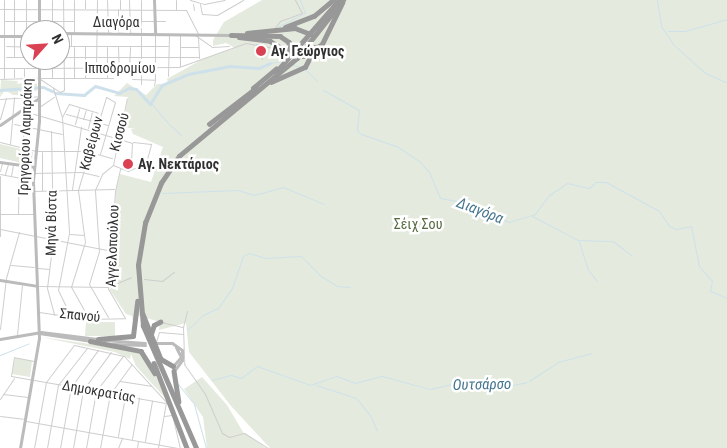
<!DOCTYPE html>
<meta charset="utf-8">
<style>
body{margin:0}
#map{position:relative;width:727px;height:448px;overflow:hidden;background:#fff;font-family:"Roboto Condensed",sans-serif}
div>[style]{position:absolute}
.green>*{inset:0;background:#e4eadd}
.stream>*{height:1px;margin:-0.5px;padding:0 0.5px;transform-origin:0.5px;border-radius:0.5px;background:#cee1eb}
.river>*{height:3px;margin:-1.5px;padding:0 1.5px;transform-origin:1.5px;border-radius:1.5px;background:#cee1eb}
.street>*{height:1px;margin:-0.5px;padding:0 0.5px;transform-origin:0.5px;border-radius:0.5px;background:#cecece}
.secondary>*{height:3px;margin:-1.5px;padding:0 1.5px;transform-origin:1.5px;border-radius:1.5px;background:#bbb}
.highway>*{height:4.5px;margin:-2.25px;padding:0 2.25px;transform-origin:2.25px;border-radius:2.25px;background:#989898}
.highway-bridge>*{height:4.5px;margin:-2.25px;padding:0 2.25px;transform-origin:2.25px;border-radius:2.25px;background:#989898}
.dots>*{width:14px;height:14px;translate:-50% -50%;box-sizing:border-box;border:2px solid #fff;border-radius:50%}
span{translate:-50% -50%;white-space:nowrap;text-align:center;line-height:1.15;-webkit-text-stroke:5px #fff;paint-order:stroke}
.street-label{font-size:14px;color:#313131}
.poi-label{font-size:14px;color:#313131;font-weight:700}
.left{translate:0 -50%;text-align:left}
.park-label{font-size:14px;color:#566a41}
.water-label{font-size:15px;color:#44758e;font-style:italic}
.north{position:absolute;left:20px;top:20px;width:50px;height:50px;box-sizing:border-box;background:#fff;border:1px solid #adadad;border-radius:50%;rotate:64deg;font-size:14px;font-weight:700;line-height:20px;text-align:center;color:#313131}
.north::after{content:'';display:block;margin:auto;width:18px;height:22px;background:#da4153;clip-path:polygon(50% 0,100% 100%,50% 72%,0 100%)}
</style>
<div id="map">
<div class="green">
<div style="clip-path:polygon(262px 0,727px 0,727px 448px,270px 448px,231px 406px,189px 352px,186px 323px,159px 330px,160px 322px,136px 315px,134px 327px,132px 316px,126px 314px,110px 290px,116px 190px,120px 174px,151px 182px,163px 147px,133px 134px,131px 129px,136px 129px,123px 127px,128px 97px,114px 96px,127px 83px,146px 95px,157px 84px,168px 84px,167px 79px,201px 60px,235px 48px,226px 43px,213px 46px,213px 40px,224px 22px)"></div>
<div style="clip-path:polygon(1px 80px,18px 81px,17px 84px,37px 80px,37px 91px,25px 89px,25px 95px,13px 95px,5px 90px,0 97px)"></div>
<div style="clip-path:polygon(0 144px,33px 152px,31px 165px,0 158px)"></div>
<div style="clip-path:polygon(86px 322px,115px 322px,115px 336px,85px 336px)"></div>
<div style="clip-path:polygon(41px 337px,138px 351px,148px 360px,167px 400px,136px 366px,131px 354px,130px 359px,115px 352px)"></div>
<div style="clip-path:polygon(15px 358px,32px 361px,30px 377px,12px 374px)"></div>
<div style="clip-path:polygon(202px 377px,227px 405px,243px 432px,266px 448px,207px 448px,203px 417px,184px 389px)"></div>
</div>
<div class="stream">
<div style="left:657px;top:0;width:26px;rotate:81deg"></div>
<div style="left:661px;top:26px;width:23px;rotate:56deg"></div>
<div style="left:674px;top:45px;width:42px;rotate:42.1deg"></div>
<div style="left:705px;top:73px;width:24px;rotate:24deg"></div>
<div style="left:279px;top:26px;width:29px;rotate:-27deg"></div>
<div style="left:305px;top:13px;width:14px;rotate:-111deg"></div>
<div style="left:668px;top:31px;width:17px"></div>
<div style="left:685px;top:31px;width:44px;rotate:-15.9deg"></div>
<div style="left:270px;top:63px;width:12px;rotate:-9deg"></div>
<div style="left:293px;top:65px;width:8px;rotate:14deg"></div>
<div style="left:305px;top:69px;width:17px;rotate:45deg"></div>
<div style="left:323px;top:90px;width:41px;rotate:29.1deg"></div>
<div style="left:359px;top:110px;width:20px;rotate:96deg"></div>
<div style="left:357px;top:130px;width:6px;rotate:45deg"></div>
<div style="left:361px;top:134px;width:39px;rotate:19deg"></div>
<div style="left:398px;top:147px;width:27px;rotate:34deg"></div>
<div style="left:420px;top:162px;width:13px;rotate:48deg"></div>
<div style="left:429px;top:172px;width:28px;rotate:67deg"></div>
<div style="left:440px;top:198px;width:17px;rotate:10deg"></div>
<div style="left:457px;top:201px;width:56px;rotate:22deg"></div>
<div style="left:509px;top:222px;width:27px;rotate:-17deg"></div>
<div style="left:535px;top:214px;width:22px;rotate:-54deg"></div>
<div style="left:548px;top:196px;width:23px;rotate:-34deg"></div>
<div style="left:567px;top:183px;width:23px;rotate:13deg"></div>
<div style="left:589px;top:188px;width:9px;rotate:-41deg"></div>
<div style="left:596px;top:182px;width:10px"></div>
<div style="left:606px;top:182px;width:60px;rotate:28.7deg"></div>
<div style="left:659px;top:211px;width:18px;rotate:56deg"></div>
<div style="left:669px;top:226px;width:8px;rotate:23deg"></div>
<div style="left:676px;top:229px;width:15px;rotate:-11deg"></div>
<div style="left:691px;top:226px;width:41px;rotate:78.7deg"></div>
<div style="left:699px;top:266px;width:20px;rotate:49deg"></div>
<div style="left:712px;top:281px;width:10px;rotate:101deg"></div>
<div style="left:710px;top:291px;width:18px;rotate:22deg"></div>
<div style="left:151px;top:103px;width:25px;rotate:50deg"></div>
<div style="left:168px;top:123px;width:18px;rotate:43deg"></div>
<div style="left:162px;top:193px;width:76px;rotate:-2.3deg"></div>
<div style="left:238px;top:190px;width:17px;rotate:17deg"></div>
<div style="left:254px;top:195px;width:30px;rotate:-15deg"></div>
<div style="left:283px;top:187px;width:44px;rotate:22.5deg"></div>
<div style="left:532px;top:216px;width:52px;rotate:27.6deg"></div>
<div style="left:578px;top:240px;width:35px;rotate:2deg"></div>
<div style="left:613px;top:241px;width:24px;rotate:38deg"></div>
<div style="left:579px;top:242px;width:29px;rotate:72deg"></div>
<div style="left:588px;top:270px;width:14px;rotate:51deg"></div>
<div style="left:187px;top:330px;width:22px;rotate:-43deg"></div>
<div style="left:203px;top:315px;width:17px;rotate:-25deg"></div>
<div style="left:218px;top:308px;width:24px;rotate:-55deg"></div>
<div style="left:232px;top:288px;width:34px;rotate:-71deg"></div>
<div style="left:243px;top:256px;width:7px;rotate:-27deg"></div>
<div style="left:249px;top:253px;width:17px;rotate:17deg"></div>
<div style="left:265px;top:258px;width:36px;rotate:-3deg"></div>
<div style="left:301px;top:256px;width:28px;rotate:45deg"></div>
<div style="left:321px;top:276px;width:19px;rotate:32deg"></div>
<div style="left:337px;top:286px;width:13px;rotate:4deg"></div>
<div style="left:0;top:355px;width:31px;rotate:-22deg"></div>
<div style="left:212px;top:380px;width:20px;rotate:-15deg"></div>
<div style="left:231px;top:375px;width:10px;rotate:17deg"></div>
<div style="left:241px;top:378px;width:20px;rotate:-37deg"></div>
<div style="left:257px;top:366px;width:56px;rotate:19.7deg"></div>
<div style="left:310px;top:385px;width:28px;rotate:-19deg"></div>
<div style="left:336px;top:376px;width:20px;rotate:20deg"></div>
<div style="left:355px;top:383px;width:28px;rotate:-15deg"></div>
<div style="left:382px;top:376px;width:50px;rotate:15.2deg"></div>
<div style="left:430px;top:389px;width:26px;rotate:-13deg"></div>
<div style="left:455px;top:383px;width:52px;rotate:3.3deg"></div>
<div style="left:507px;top:386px;width:20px;rotate:-11deg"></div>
<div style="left:529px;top:381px;width:35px;rotate:-33deg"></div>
<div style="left:558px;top:362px;width:34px;rotate:-15deg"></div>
<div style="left:178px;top:384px;width:26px;rotate:51deg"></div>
<div style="left:194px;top:404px;width:46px;rotate:74.7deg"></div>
<div style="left:316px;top:385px;width:42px;rotate:18deg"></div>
<div style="left:356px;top:398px;width:22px;rotate:51deg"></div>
<div style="left:370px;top:415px;width:17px;rotate:66deg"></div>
</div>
<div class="river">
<div style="left:0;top:90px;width:43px;rotate:-4deg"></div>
<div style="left:43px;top:87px;width:10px;rotate:24deg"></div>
<div style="left:55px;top:93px;width:29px;rotate:4deg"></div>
<div style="left:84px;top:95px;width:14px;rotate:-39deg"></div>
<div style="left:95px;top:86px;width:25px;rotate:16deg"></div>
<div style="left:119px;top:93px;width:11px;rotate:-27deg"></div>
<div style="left:129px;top:88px;width:7px;rotate:8deg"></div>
<div style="left:136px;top:89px;width:21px;rotate:47deg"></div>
<div style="left:150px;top:104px;width:22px;rotate:-58deg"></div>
<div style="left:162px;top:85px;width:28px;rotate:-23deg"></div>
<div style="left:188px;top:74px;width:43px;rotate:-10.8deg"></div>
<div style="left:230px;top:66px;width:29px;rotate:4deg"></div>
<div style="left:259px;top:68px;width:12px;rotate:-24deg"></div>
</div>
<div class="street">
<div style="left:14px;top:0;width:34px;rotate:90deg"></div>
<div style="left:107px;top:0;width:33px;rotate:88deg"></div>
<div style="left:120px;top:0;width:9px;rotate:90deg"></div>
<div style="left:129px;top:0;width:33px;rotate:88deg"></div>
<div style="left:141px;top:0;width:32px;rotate:90deg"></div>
<div style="left:176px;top:0;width:9px;rotate:90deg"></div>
<div style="left:190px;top:0;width:15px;rotate:16deg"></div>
<div style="left:204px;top:4px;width:21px;rotate:-11deg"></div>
<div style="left:193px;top:4px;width:6px;rotate:81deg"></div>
<div style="left:200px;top:4px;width:10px;rotate:79deg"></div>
<div style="left:202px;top:14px;width:15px;rotate:4deg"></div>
<div style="left:217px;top:15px;width:30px;rotate:-30deg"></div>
<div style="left:85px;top:8px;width:8px;rotate:-90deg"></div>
<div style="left:0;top:9px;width:186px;rotate:0.3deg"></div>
<div style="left:186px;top:10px;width:27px;rotate:63deg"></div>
<div style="left:5px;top:21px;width:69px"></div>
<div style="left:97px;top:21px;width:68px"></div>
<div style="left:274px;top:29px;width:10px;rotate:-53deg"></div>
<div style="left:280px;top:21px;width:23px;rotate:-20deg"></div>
<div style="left:302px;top:13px;width:15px;rotate:-118deg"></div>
<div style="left:52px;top:30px;width:30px;rotate:-90deg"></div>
<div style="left:74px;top:32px;width:32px;rotate:-90deg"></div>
<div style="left:118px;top:33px;width:24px;rotate:-90deg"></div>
<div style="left:26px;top:34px;width:34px;rotate:-90deg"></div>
<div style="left:195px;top:35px;width:21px;rotate:35deg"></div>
<div style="left:212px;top:47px;width:17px;rotate:-3deg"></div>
<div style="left:23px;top:36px;width:21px;rotate:90deg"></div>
<div style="left:141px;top:36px;width:48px;rotate:90deg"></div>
<div style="left:198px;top:37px;width:21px;rotate:87deg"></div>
<div style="left:256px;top:44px;width:25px;rotate:14deg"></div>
<div style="left:71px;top:45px;width:11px;rotate:-90deg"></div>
<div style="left:6px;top:46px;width:24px;rotate:2deg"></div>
<div style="left:60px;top:46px;width:108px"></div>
<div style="left:85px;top:46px;width:31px;rotate:90deg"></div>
<div style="left:118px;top:46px;width:29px;rotate:88deg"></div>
<div style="left:181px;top:47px;width:17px"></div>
<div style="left:6px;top:57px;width:24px"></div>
<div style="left:14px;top:57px;width:19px;rotate:-90deg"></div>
<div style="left:60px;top:57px;width:139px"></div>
<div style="left:52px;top:60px;width:17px;rotate:90deg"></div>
<div style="left:180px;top:66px;width:31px;rotate:-90deg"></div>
<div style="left:96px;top:67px;width:67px;rotate:-89.1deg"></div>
<div style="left:0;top:68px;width:37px"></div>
<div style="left:24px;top:68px;width:9px;rotate:90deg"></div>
<div style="left:41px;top:68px;width:138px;rotate:-0.4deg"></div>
<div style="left:179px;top:67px;width:71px;rotate:-19.7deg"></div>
<div style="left:246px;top:43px;width:11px;rotate:10deg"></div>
<div style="left:257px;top:45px;width:15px;rotate:70deg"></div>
<div style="left:129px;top:68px;width:21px;rotate:-87deg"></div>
<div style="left:14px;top:69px;width:8px;rotate:90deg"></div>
<div style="left:168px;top:76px;width:41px;rotate:-88.6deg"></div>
<div style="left:4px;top:78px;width:78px;rotate:-90deg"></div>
<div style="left:41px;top:78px;width:72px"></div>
<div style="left:74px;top:78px;width:31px;rotate:-90deg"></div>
<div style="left:107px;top:78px;width:31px;rotate:-90deg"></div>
<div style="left:0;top:79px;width:37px;rotate:-2deg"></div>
<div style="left:40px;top:79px;width:24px;rotate:33deg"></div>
<div style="left:60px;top:92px;width:4px;rotate:-27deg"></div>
<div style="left:64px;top:90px;width:90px;rotate:-90.6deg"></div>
<div style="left:132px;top:79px;width:23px;rotate:2deg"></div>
<div style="left:155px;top:80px;width:5px;rotate:101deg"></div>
<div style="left:155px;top:80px;width:46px;rotate:-90deg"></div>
<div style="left:53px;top:88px;width:30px;rotate:73deg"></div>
<div style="left:62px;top:117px;width:116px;rotate:86.5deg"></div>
<div style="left:69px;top:233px;width:58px;rotate:100.9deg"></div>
<div style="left:58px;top:290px;width:28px;rotate:64deg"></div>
<div style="left:0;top:99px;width:39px;rotate:-4deg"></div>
<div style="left:39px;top:107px;width:18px;rotate:-34deg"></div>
<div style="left:24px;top:111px;width:113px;rotate:16.5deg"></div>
<div style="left:132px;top:143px;width:17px;rotate:93deg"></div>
<div style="left:66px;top:114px;width:43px;rotate:14.7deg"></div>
<div style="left:62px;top:117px;width:15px;rotate:-62deg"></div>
<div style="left:69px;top:104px;width:30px;rotate:17deg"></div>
<div style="left:0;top:119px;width:22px;rotate:-74deg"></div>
<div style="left:83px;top:119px;width:9px;rotate:-72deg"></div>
<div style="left:14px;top:124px;width:49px;rotate:11.8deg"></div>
<div style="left:75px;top:124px;width:16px;rotate:-75deg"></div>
<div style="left:88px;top:128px;width:16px;rotate:-76deg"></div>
<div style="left:51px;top:131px;width:108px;rotate:88.9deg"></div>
<div style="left:53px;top:239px;width:49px;rotate:97deg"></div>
<div style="left:47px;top:288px;width:28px;rotate:75deg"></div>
<div style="left:0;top:142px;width:37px;rotate:14deg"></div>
<div style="left:36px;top:151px;width:51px"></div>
<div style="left:87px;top:151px;width:26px;rotate:16deg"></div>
<div style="left:10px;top:144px;width:47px;rotate:-85.1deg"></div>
<div style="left:22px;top:146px;width:33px;rotate:-83deg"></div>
<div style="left:42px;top:152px;width:38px;rotate:90deg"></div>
<div style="left:113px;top:165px;width:16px;rotate:22deg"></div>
<div style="left:128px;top:171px;width:20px;rotate:-24deg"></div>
<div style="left:146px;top:163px;width:20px;rotate:-75deg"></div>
<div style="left:151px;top:144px;width:18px;rotate:-174deg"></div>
<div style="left:113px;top:165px;width:68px;rotate:-78.2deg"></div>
<div style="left:0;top:171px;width:8px;rotate:-76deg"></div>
<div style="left:34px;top:173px;width:47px;rotate:-1.2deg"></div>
<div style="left:81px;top:172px;width:18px;rotate:13deg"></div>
<div style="left:0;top:174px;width:33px;rotate:11deg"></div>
<div style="left:5px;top:174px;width:10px;rotate:-73deg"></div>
<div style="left:0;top:176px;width:60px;rotate:90deg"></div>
<div style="left:11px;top:176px;width:11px;rotate:-80deg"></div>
<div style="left:72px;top:189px;width:63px;rotate:-81.7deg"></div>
<div style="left:33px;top:191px;width:81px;rotate:-1.4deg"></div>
<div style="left:0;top:214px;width:33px"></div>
<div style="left:18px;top:214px;width:49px;rotate:-88.8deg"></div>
<div style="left:0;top:229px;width:114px;rotate:11.1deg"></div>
<div style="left:70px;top:234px;width:14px;rotate:4deg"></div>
<div style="left:11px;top:265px;width:23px;rotate:5deg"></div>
<div style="left:38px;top:268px;width:11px;rotate:5deg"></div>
<div style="left:144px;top:279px;width:18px;rotate:6deg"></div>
<div style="left:162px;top:281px;width:15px;rotate:-37deg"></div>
<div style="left:39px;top:286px;width:69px;rotate:0.8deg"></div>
<div style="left:108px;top:287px;width:25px;rotate:-23deg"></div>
<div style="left:187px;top:311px;width:16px;rotate:104deg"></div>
<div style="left:183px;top:327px;width:37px;rotate:88deg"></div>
<div style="left:184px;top:364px;width:37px;rotate:55deg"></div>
<div style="left:205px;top:394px;width:43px;rotate:66.4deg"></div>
<div style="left:222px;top:433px;width:8px;rotate:30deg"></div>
<div style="left:229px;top:437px;width:16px;rotate:-15deg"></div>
<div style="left:244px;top:433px;width:28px;rotate:32deg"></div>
<div style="left:39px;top:312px;width:48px;rotate:8.5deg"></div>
<div style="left:86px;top:319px;width:39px;rotate:-1deg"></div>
<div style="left:125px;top:318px;width:34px;rotate:-120deg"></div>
<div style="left:108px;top:289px;width:98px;rotate:-85.9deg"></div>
<div style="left:115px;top:191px;width:23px;rotate:-77deg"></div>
<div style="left:108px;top:317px;width:38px;rotate:-120deg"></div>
<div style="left:89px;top:284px;width:34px;rotate:-73deg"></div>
<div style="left:99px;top:251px;width:61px;rotate:-93.8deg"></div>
<div style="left:95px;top:190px;width:17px;rotate:-66deg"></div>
<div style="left:102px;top:174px;width:14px;rotate:-39deg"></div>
<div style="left:89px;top:319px;width:37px;rotate:-119deg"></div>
<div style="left:71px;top:287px;width:47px;rotate:-72.7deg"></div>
<div style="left:85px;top:242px;width:52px;rotate:-97.7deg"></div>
<div style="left:78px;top:190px;width:97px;rotate:-73.2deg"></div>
<div style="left:106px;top:97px;width:10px;rotate:29deg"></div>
<div style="left:115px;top:102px;width:54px;rotate:106.1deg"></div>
<div style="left:161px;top:322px;width:23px;rotate:13deg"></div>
<div style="left:0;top:329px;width:51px;rotate:-83.3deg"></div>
<div style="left:6px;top:278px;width:48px;rotate:-74.2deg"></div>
<div style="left:17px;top:335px;width:50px;rotate:-84.3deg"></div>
<div style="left:156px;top:342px;width:10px;rotate:-73deg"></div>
<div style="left:159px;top:332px;width:24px;rotate:5deg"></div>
<div style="left:34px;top:361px;width:20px;rotate:-169deg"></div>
<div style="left:14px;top:357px;width:19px;rotate:99deg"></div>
<div style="left:11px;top:376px;width:157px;rotate:9.9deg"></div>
<div style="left:120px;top:381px;width:31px;rotate:9deg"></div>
<div style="left:3px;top:394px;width:25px;rotate:7deg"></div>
<div style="left:0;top:399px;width:25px;rotate:-56deg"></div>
<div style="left:172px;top:414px;width:35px;rotate:77deg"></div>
<div style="left:0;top:416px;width:23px;rotate:7deg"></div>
<div style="left:164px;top:416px;width:8px;rotate:-7deg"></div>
<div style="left:26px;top:421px;width:154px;rotate:10.1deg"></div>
<div style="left:118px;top:436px;width:41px;rotate:-80.1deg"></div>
<div style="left:132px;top:439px;width:42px;rotate:-80.3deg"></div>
<div style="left:145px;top:441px;width:41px;rotate:-80.1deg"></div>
<div style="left:34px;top:448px;width:67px;rotate:-79.7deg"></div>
<div style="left:46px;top:382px;width:46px;rotate:-52.9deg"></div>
<div style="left:74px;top:345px;width:51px;rotate:12.4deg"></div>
<div style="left:124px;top:356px;width:64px;rotate:47.5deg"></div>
<div style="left:47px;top:448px;width:64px;rotate:-80.1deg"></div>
<div style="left:58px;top:385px;width:47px;rotate:-51.9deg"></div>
<div style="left:60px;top:448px;width:62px;rotate:-79.8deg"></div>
<div style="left:71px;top:387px;width:46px;rotate:-53.9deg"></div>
<div style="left:73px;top:448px;width:59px;rotate:-80.2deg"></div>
<div style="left:83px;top:390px;width:47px;rotate:-53.6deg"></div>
<div style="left:86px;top:448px;width:58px;rotate:-80deg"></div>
<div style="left:96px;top:391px;width:44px;rotate:-52.4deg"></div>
<div style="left:100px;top:448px;width:55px;rotate:-79.5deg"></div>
<div style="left:110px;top:394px;width:37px;rotate:-54deg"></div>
<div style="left:118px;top:448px;width:11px;rotate:-68deg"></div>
<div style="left:137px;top:448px;width:7px;rotate:-82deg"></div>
<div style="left:158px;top:448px;width:47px;rotate:-80.1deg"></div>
</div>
<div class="secondary">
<div style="left:154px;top:0;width:33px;rotate:88deg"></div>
<div style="left:39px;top:30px;width:30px;rotate:-90deg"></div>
<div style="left:60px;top:33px;width:171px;rotate:0.7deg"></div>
<div style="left:0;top:36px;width:30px"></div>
<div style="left:0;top:125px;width:47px;rotate:-34.7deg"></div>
<div style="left:0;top:162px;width:34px;rotate:8deg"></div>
<div style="left:0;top:280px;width:36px;rotate:9deg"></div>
<div style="left:39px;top:333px;width:53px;rotate:8.7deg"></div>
<div style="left:0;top:339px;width:42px;rotate:-9.7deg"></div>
<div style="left:41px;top:332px;width:57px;rotate:7deg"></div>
<div style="left:104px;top:340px;width:41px;rotate:4.2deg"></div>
<div style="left:155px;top:343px;width:17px"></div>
<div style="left:172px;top:343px;width:12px;rotate:35deg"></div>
<div style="left:182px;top:350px;width:10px;rotate:90deg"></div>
<div style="left:182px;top:360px;width:14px;rotate:126deg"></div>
<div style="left:113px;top:344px;width:32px;rotate:2deg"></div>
<div style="left:173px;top:366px;width:12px;rotate:-48deg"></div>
<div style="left:181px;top:357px;width:11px;rotate:-117deg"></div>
<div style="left:20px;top:448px;width:112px;rotate:-80.2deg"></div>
<div style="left:39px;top:338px;width:158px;rotate:-92.2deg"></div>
<div style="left:33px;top:180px;width:59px;rotate:-84.2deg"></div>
<div style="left:39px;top:121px;width:61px;rotate:-90deg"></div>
</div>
<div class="highway">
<div style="left:285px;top:27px;width:31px;rotate:-21deg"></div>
<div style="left:314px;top:16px;width:25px;rotate:-40deg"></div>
<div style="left:247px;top:33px;width:48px;rotate:-5.9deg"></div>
<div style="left:295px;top:28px;width:17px;rotate:21deg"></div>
<div style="left:231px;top:35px;width:49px;rotate:1.2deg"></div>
<div style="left:280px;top:36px;width:11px;rotate:34deg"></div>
<div style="left:289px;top:42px;width:13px;rotate:86deg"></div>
<div style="left:239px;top:37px;width:31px;rotate:7deg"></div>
<div style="left:270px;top:41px;width:15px;rotate:32deg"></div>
<div style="left:322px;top:44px;width:46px;rotate:-64deg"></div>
<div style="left:276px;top:72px;width:96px;rotate:-48.8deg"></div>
<div style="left:271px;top:82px;width:37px;rotate:-24deg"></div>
<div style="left:305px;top:67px;width:22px;rotate:-63deg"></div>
<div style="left:253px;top:88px;width:30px;rotate:-40deg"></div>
<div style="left:209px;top:124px;width:59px;rotate:-37.5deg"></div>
<div style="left:143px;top:314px;width:48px;rotate:68.2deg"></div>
<div style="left:161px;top:359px;width:14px;rotate:30deg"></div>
<div style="left:151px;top:334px;width:9px;rotate:-72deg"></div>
<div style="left:154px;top:325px;width:7px;rotate:-27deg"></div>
<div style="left:98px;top:339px;width:35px;rotate:-5deg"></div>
<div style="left:133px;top:336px;width:35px;rotate:-83deg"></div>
<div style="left:90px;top:341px;width:52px;rotate:11.1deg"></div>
<div style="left:141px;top:351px;width:26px;rotate:58deg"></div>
<div style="left:154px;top:363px;width:91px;rotate:68.8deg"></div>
<div style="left:174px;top:371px;width:31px;rotate:81deg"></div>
<div style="left:196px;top:448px;width:133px;rotate:-113.5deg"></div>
<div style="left:143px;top:326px;width:61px;rotate:-94.7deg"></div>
<div style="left:138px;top:265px;width:43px;rotate:-80.5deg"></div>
<div style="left:145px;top:223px;width:43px;rotate:-68.2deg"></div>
<div style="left:161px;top:183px;width:32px;rotate:-56deg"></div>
<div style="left:179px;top:156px;width:153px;rotate:-39.7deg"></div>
<div style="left:297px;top:58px;width:74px;rotate:-51.6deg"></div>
</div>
<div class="highway-bridge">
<div style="left:283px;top:49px;width:21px;rotate:19deg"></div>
<div style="left:303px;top:56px;width:22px;rotate:-32deg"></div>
</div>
<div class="dots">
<div style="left:261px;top:51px;background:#da4153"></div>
<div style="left:128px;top:164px;background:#da4153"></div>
</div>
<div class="street-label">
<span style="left:116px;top:22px">Διαγόρα</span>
<span style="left:120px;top:68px">Ιπποδρομίου</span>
<span style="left:119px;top:132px;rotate:-75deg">Κισσού</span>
<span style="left:25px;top:137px;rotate:-88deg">Γρηγορίου Λαμπράκη</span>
<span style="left:91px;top:143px;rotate:-75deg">Καβείρων</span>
<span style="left:51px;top:223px;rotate:-89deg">Μηνά Βίστα</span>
<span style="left:112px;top:246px;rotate:-88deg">Αγγελοπούλου</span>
<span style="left:80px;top:315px;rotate:6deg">Σπανού</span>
<span style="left:99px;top:391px;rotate:10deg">Δημοκρατίας</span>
</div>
<div class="poi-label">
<span class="left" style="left:271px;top:51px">Αγ. Γεώργιος</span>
<span class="left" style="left:138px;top:164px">Αγ. Νεκτάριος</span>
</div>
<div class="park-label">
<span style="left:418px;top:224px">Σέιχ Σου</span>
</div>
<div class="water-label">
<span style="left:480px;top:211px;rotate:21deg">Διαγόρα</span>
<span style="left:482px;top:385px;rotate:-1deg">Ουτσάρσο</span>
</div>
<div class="north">N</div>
</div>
